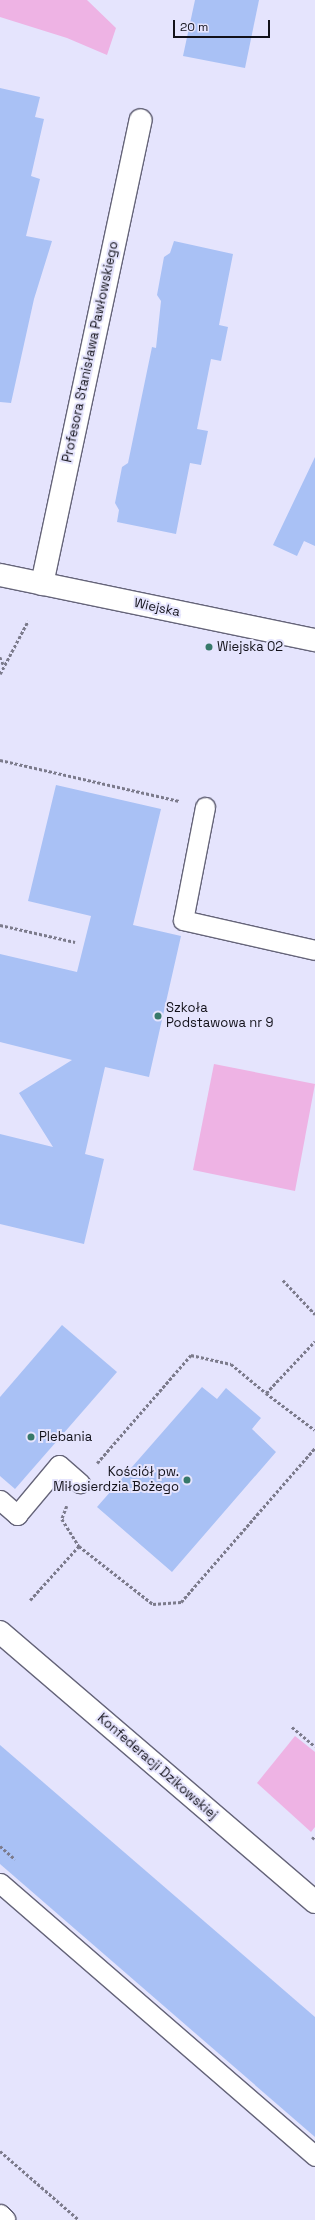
<!DOCTYPE html>
<meta charset="utf-8">
<style>
body{margin:0}
#map{position:relative;width:315px;height:2220px;overflow:hidden;background:#e5e4fd;font-family:"Space Grotesk",sans-serif}
div>[style]{position:absolute}
.green>*{inset:0;background:#eeb3e4}
.building>*{inset:0;background:#a9c1f5}
.path>*{height:2.5px;margin-top:-1.25px;transform-origin:0;background:repeating-linear-gradient(90deg,#7c7b8c 0 3px,transparent 0 5px)}
.roads{filter:drop-shadow(1px 0 #656479) drop-shadow(-1px 0 #656479) drop-shadow(0 1px #656479) drop-shadow(0 -1px #656479)}
.service>*{height:19px;margin:-9.5px;padding:0 9.5px;transform-origin:9.5px;border-radius:9.5px;background:#fff}
.minor>*{height:22px;margin:-11px;padding:0 11px;transform-origin:11px;border-radius:11px;background:#fff}
.tertiary>*{height:22px;margin:-11px;padding:0 11px;transform-origin:11px;border-radius:11px;background:#fff}
.dots>*{width:11px;height:11px;translate:-50% -50%;box-sizing:border-box;border:2px solid #e5e4fd;border-radius:50%}
span{translate:-50% -50%;white-space:nowrap;text-align:center;line-height:1.15;-webkit-text-stroke:4px #e5e4fd;paint-order:stroke}
.street-label{font-size:13px;color:#121119}
.poi-label{font-size:13px;color:#121119}
.left{translate:0 -50%;text-align:left}
.right{translate:-100% -50%;text-align:right}
.scale{position:absolute;left:173px;top:20px;width:97px;height:18px;box-sizing:border-box;border:2px solid #121119;border-top:0;padding-left:5px;font-size:12px;line-height:14px;white-space:nowrap;color:#121119;-webkit-text-stroke:3px #e5e4fd;paint-order:stroke}
</style>
<div id="map">
<div class="green">
<div style="clip-path:polygon(0 0,87px 0,116px 28px,107px 55px,67px 38px,0 17px)"></div>
<div style="clip-path:polygon(214px 1064px,315px 1084px,295px 1191px,193px 1170px)"></div>
<div style="clip-path:polygon(295px 1736px,315px 1752px,315px 1827px,311px 1832px,257px 1783px)"></div>
</div>
<div class="building">
<div style="clip-path:polygon(195px 0,259px 0,245px 68px,183px 56px)"></div>
<div style="clip-path:polygon(0 88px,40px 97px,35px 117px,44px 119px,31px 176px,40px 179px,26px 236px,52px 241px,34px 299px,11px 403px,0 402px)"></div>
<div style="clip-path:polygon(174px 241px,233px 254px,219px 325px,228px 327px,221px 361px,211px 359px,197px 429px,208px 431px,201px 465px,190px 463px,176px 534px,117px 522px,119px 510px,115px 503px,122px 467px,128px 463px,152px 347px,156px 348px,161px 301px,157px 295px,164px 257px,170px 253px)"></div>
<div style="clip-path:polygon(315px 457px,315px 546px,304px 541px,297px 556px,273px 545px)"></div>
<div style="clip-path:polygon(56px 785px,161px 809px,133px 925px,181px 936px,149px 1077px,105px 1067px,85px 1154px,104px 1159px,84px 1244px,0 1224px,0 1134px,53px 1147px,19px 1093px,72px 1060px,0 1042px,0 954px,77px 972px,91px 916px,28px 901px)"></div>
<div style="clip-path:polygon(62px 1325px,117px 1372px,15px 1489px,0 1476px,0 1397px)"></div>
<div style="clip-path:polygon(202px 1387px,217px 1399px,226px 1388px,261px 1418px,252px 1429px,276px 1452px,172px 1572px,97px 1507px)"></div>
<div style="clip-path:polygon(0 1745px,315px 2017px,315px 2137px,0 1864px)"></div>
</div>
<div class="path">
<div style="left:0;top:657px;width:10px;rotate:66deg"></div>
<div style="left:0;top:674px;width:60px;rotate:-62.2deg"></div>
<div style="left:0;top:760px;width:184px;rotate:12.9deg"></div>
<div style="left:0;top:925px;width:77px;rotate:12.8deg"></div>
<div style="left:283px;top:1280px;width:47px;rotate:46.7deg"></div>
<div style="left:266px;top:1393px;width:61px;rotate:37.1deg"></div>
<div style="left:97px;top:1463px;width:143px;rotate:-49deg"></div>
<div style="left:191px;top:1355px;width:41px;rotate:12.7deg"></div>
<div style="left:231px;top:1364px;width:45px;rotate:39.6deg"></div>
<div style="left:266px;top:1393px;width:71px;rotate:-46.7deg"></div>
<div style="left:67px;top:1506px;width:14px;rotate:111deg"></div>
<div style="left:62px;top:1519px;width:32px;rotate:58deg"></div>
<div style="left:79px;top:1546px;width:94px;rotate:38.1deg"></div>
<div style="left:153px;top:1604px;width:28px;rotate:-4deg"></div>
<div style="left:181px;top:1602px;width:204px;rotate:-49deg"></div>
<div style="left:30px;top:1600px;width:73px;rotate:-47.8deg"></div>
<div style="left:292px;top:1727px;width:30px;rotate:40deg"></div>
<div style="left:312px;top:1839px;width:4px;rotate:-45deg"></div>
<div style="left:0;top:1846px;width:20px;rotate:41deg"></div>
<div style="left:0;top:2151px;width:105px;rotate:41.1deg"></div>
</div>
<div class="roads">
<div class="service">
<div style="left:205px;top:807px;width:115px;rotate:101deg"></div>
<div style="left:183px;top:920px;width:135px;rotate:12.8deg"></div>
<div style="left:0;top:1500px;width:23px;rotate:41deg"></div>
<div style="left:17px;top:1515px;width:65px;rotate:-50deg"></div>
<div style="left:59px;top:1465px;width:28px;rotate:41deg"></div>
<div style="left:0;top:1883px;width:417px;rotate:40.9deg"></div>
</div>
<div class="minor">
<div style="left:0;top:575px;width:322px;rotate:11.7deg"></div>
<div style="left:42px;top:584px;width:474px;rotate:-78deg"></div>
<div style="left:0;top:1632px;width:415px;rotate:40.6deg"></div>
</div>
<div class="tertiary">
<div style="left:0;top:2216px;width:6px;rotate:45deg"></div>
</div>
</div>
<div class="dots">
<div style="left:209px;top:647px;background:#37796a"></div>
<div style="left:158px;top:1016px;background:#37796a"></div>
<div style="left:31px;top:1437px;background:#37796a"></div>
<div style="left:187px;top:1480px;background:#37796a"></div>
</div>
<div class="street-label">
<span style="left:91px;top:352px;rotate:-78deg">Profesora Stanisława Pawłowskiego</span>
<span style="left:157px;top:608px;rotate:12deg">Wiejska</span>
<span style="left:157px;top:1767px;rotate:41deg">Konfederacji Dzikowskiej</span>
</div>
<div class="poi-label">
<span class="left" style="left:217px;top:647px">Wiejska 02</span>
<span class="left" style="left:166px;top:1016px">Szkoła<br>Podstawowa nr 9</span>
<span class="left" style="left:39px;top:1437px">Plebania</span>
<span class="right" style="left:179px;top:1480px">Kościół pw.<br>Miłosierdzia Bożego</span>
</div>
<div class="scale">20 m</div>
</div>
